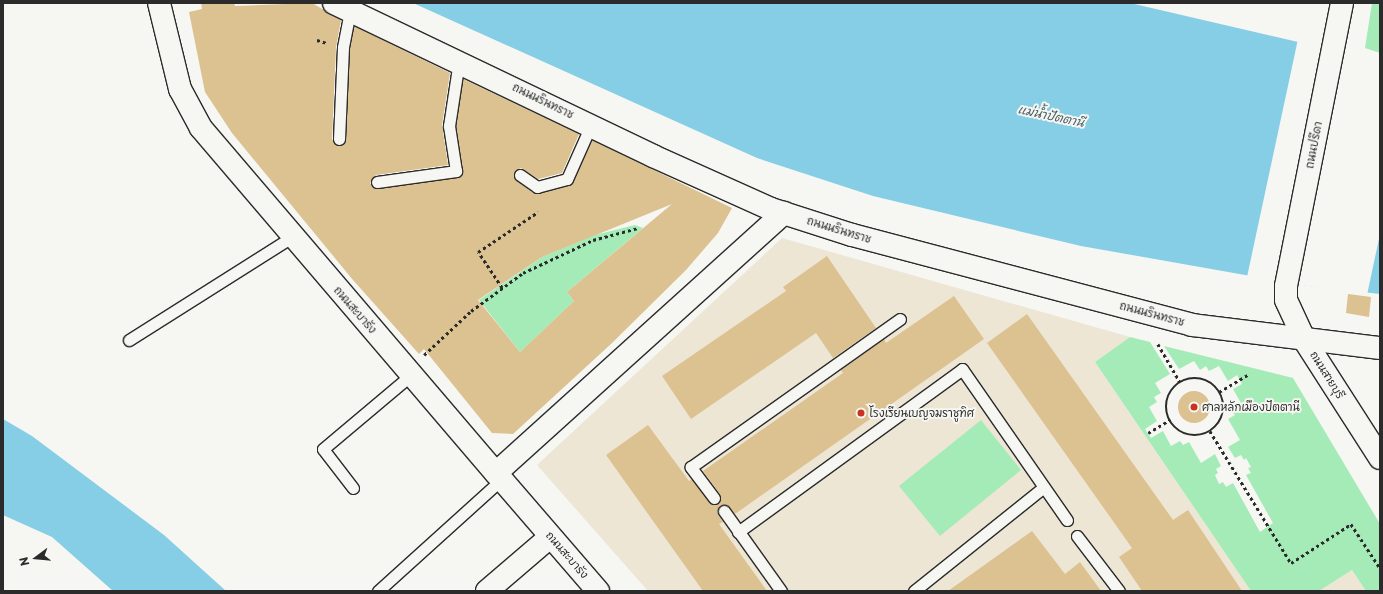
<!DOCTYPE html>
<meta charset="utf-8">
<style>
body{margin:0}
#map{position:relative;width:1383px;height:594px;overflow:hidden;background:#f6f6f2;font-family:"Playpen Sans","Playpen Sans Thai",sans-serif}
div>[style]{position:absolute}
.built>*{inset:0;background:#eee6d5}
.green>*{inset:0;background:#a5ebb7}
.water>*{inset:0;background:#85cee6}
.pier>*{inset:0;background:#f6f6f2}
.building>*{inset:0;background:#dcc191}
.round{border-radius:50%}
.path>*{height:2.5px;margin-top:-1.25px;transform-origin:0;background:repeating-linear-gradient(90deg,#2b2b2b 0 3px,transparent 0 6px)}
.path>.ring{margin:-1.25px;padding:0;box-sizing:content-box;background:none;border:2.5px solid #2b2b2b;border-radius:50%}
.roads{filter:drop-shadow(1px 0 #2b2b2b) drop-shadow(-1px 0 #2b2b2b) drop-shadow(0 1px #2b2b2b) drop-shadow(0 -1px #2b2b2b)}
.service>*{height:11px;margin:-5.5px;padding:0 5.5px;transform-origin:5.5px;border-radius:5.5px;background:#f6f6f2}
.minor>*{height:22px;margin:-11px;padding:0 11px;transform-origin:11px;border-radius:11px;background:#f6f6f2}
.tertiary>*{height:22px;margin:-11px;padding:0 11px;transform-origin:11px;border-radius:11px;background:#f6f6f2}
.dots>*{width:11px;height:11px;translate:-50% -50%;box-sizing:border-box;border:2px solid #f6f6f2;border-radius:50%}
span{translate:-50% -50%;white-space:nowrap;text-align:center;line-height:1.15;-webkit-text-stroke:4px #f6f6f2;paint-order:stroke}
.street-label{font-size:11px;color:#2b2b2b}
.poi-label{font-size:11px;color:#2b2b2b}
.left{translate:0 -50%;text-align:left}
.water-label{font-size:12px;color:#465c63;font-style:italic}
.frame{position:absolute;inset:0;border:4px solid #2b2b2b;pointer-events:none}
.north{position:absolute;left:16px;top:538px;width:40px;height:40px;-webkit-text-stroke:3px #f6f6f2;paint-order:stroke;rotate:254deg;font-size:11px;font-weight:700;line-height:16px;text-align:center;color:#2b2b2b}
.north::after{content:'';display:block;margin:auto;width:14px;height:18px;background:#2b2b2b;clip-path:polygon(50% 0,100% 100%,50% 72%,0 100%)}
</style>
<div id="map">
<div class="built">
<div style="clip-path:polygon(782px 238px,1130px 337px,1095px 362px,1251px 591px,648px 591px,537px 465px)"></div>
<div style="clip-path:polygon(1352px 570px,1366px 591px,1319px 591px)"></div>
</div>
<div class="green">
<div style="clip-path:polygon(1372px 3px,1380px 3px,1380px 53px,1365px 48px)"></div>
<div style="clip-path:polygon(635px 225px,643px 228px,567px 292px,574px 301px,520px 352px,479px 300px,542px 257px,595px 235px)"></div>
<div style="clip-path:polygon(1130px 337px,1150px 342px,1170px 374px,1155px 383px,1161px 393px,1154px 397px,1157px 402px,1149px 407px,1157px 421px,1145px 429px,1151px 438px,1163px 431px,1171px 446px,1180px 441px,1183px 445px,1189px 442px,1201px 463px,1215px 454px,1221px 466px,1216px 469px,1218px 473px,1215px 475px,1219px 484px,1223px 482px,1226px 487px,1233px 483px,1260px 532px,1273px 523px,1246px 475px,1251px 473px,1248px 468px,1251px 467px,1246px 458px,1244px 460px,1241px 455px,1235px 458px,1228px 447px,1240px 440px,1228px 419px,1235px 415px,1232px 411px,1242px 405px,1233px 389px,1242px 384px,1237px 375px,1228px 381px,1219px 366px,1209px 371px,1206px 366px,1200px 370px,1194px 361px,1179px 369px,1164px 346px,1293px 378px,1380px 524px,1380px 591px,1366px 591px,1352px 570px,1319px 591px,1251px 591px,1095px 362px)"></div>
<div style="clip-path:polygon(981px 420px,1021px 470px,940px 536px,899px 486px)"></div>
</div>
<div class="water">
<div style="clip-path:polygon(413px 3px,1130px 3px,1380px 61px,1380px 294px,1308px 286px,1081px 246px,873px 196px,757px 158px)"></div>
<div style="clip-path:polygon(3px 419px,32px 436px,164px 535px,226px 591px,113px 591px,52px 537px,3px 515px)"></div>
</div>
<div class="pier">
<div style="clip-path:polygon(1298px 39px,1380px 58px,1380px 234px,1367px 295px,1247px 277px)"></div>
</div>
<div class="building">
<div style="clip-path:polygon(evenodd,201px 3px,234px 3px,235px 6px,312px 3px,341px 20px,336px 47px,332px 139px,338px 146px,346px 139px,350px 48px,354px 26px,450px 73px,442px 125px,448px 165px,376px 175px,370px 183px,375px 189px,461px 176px,463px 170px,456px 126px,463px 79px,579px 134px,562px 173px,538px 179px,521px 168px,515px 171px,516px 180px,533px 193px,572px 184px,592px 140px,732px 208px,718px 233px,686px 270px,612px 343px,513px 434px,492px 433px,424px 349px,419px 354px,353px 280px,232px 133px,205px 92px,189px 12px,202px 9px,201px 3px,672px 204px,567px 292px,574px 301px,520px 352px,478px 300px,542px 257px,672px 204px)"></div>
<div style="clip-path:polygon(827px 256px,876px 328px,833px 358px,816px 333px,691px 419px,662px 376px,786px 291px,783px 287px)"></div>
<div style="clip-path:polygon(1348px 294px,1371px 297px,1369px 317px,1346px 313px)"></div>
<div style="clip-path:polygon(954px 296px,984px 339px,735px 514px,727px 505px,720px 506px,717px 512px,723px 522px,719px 524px,767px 591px,703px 591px,606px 455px,648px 425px,689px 481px,692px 479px,711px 504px,718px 504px,720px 494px,703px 471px,843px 373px,841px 370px,884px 339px,886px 343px)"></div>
<div style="clip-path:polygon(1027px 314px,1173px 520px,1188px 510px,1242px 591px,1142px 591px,1119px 557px,1132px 548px,987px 343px)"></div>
<div class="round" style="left:1178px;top:391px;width:32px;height:32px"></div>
<div style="clip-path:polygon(1032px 531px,1065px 574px,1080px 562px,1101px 591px,948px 591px)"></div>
</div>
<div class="path">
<div style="left:317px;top:40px;width:10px;rotate:17deg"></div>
<div style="left:502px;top:288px;width:43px;rotate:-123.7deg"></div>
<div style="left:478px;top:252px;width:72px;rotate:-33.7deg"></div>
<div style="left:1158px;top:344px;width:44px;rotate:59.9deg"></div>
<div style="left:424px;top:355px;width:64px;rotate:-43.1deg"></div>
<div style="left:471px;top:311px;width:64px;rotate:-36.2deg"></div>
<div style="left:523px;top:273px;width:77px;rotate:-25.2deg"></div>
<div style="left:593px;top:240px;width:47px;rotate:-14.9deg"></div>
<div class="ring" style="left:1166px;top:378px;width:55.5px;height:55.5px"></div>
<div style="left:1219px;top:392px;width:33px;rotate:-31deg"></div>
<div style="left:1210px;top:431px;width:155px;rotate:58.5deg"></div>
<div style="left:1291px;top:563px;width:72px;rotate:-33deg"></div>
<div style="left:1351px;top:524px;width:53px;rotate:56.6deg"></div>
<div style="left:1148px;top:433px;width:26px;rotate:-31deg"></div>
</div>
<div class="roads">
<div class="service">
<div style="left:339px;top:139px;width:92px;rotate:-87.5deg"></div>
<div style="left:343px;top:47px;width:38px;rotate:-79deg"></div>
<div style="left:520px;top:175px;width:21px;rotate:35deg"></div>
<div style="left:537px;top:187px;width:31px;rotate:-15deg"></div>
<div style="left:567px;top:179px;width:59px;rotate:-66deg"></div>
<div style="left:377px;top:182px;width:80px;rotate:-7.9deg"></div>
<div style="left:456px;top:171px;width:46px;rotate:-98.8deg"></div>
<div style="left:449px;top:126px;width:66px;rotate:-81.3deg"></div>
<div style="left:129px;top:340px;width:193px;rotate:-32.3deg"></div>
<div style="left:353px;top:488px;width:49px;rotate:-127.6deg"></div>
<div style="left:323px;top:449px;width:115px;rotate:-40.1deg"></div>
<div style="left:714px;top:498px;width:39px;rotate:-127deg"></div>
<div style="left:691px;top:467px;width:256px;rotate:-35.3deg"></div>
<div style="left:724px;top:511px;width:98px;rotate:54.5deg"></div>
<div style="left:738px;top:532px;width:277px;rotate:-36deg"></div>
<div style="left:962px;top:369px;width:184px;rotate:55.2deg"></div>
<div style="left:1077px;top:536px;width:69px;rotate:52.6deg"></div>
<div style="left:378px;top:591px;width:167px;rotate:-42.1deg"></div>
<div style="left:914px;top:591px;width:166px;rotate:-38.7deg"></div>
</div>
<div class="minor">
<div style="left:159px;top:3px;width:89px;rotate:76.3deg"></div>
<div style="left:180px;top:89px;width:44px;rotate:61.7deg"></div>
<div style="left:201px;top:128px;width:454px;rotate:49.5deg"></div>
<div style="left:487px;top:591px;width:83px;rotate:-40.6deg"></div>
</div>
<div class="tertiary">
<div style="left:334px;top:3px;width:354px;rotate:25.6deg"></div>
<div style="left:653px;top:156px;width:129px;rotate:24.2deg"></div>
<div style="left:771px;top:209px;width:85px;rotate:17.8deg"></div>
<div style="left:852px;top:235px;width:352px;rotate:14.8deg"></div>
<div style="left:1192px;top:325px;width:189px;rotate:7deg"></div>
<div style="left:1342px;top:3px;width:288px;rotate:101.2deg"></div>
<div style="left:1286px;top:286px;width:14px;rotate:90deg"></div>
<div style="left:1286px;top:300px;width:45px;rotate:65.1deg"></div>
<div style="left:1305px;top:341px;width:139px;rotate:57.3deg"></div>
<div style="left:598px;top:591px;width:156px;rotate:-130.8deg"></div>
<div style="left:496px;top:473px;width:388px;rotate:-42.1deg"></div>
</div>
</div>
<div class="dots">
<div style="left:1194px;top:407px;background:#c8321e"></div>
<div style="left:861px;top:413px;background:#c8321e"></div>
</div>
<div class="street-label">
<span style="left:543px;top:101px;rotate:26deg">ถนนนรินทราช</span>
<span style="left:1314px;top:145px;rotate:-79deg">ถนนปรีดา</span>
<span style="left:839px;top:230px;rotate:17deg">ถนนนรินทราช</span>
<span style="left:355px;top:310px;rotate:49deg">ถนนสะบารัง</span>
<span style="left:1152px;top:314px;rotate:15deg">ถนนนรินทราช</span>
<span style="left:1327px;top:375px;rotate:58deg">ถนนสายบุรี</span>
<span style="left:567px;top:555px;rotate:49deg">ถนนสะบารัง</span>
</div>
<div class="poi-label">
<span class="left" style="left:1202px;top:407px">ศาลหลักเมืองปัตตานี</span>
<span class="left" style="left:869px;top:413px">โรงเรียนเบญจมราชูทิศ</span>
</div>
<div class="water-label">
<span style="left:1051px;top:116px;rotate:12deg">แม่น้ำปัตตานี</span>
</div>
<div class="frame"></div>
<div class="north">N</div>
</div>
